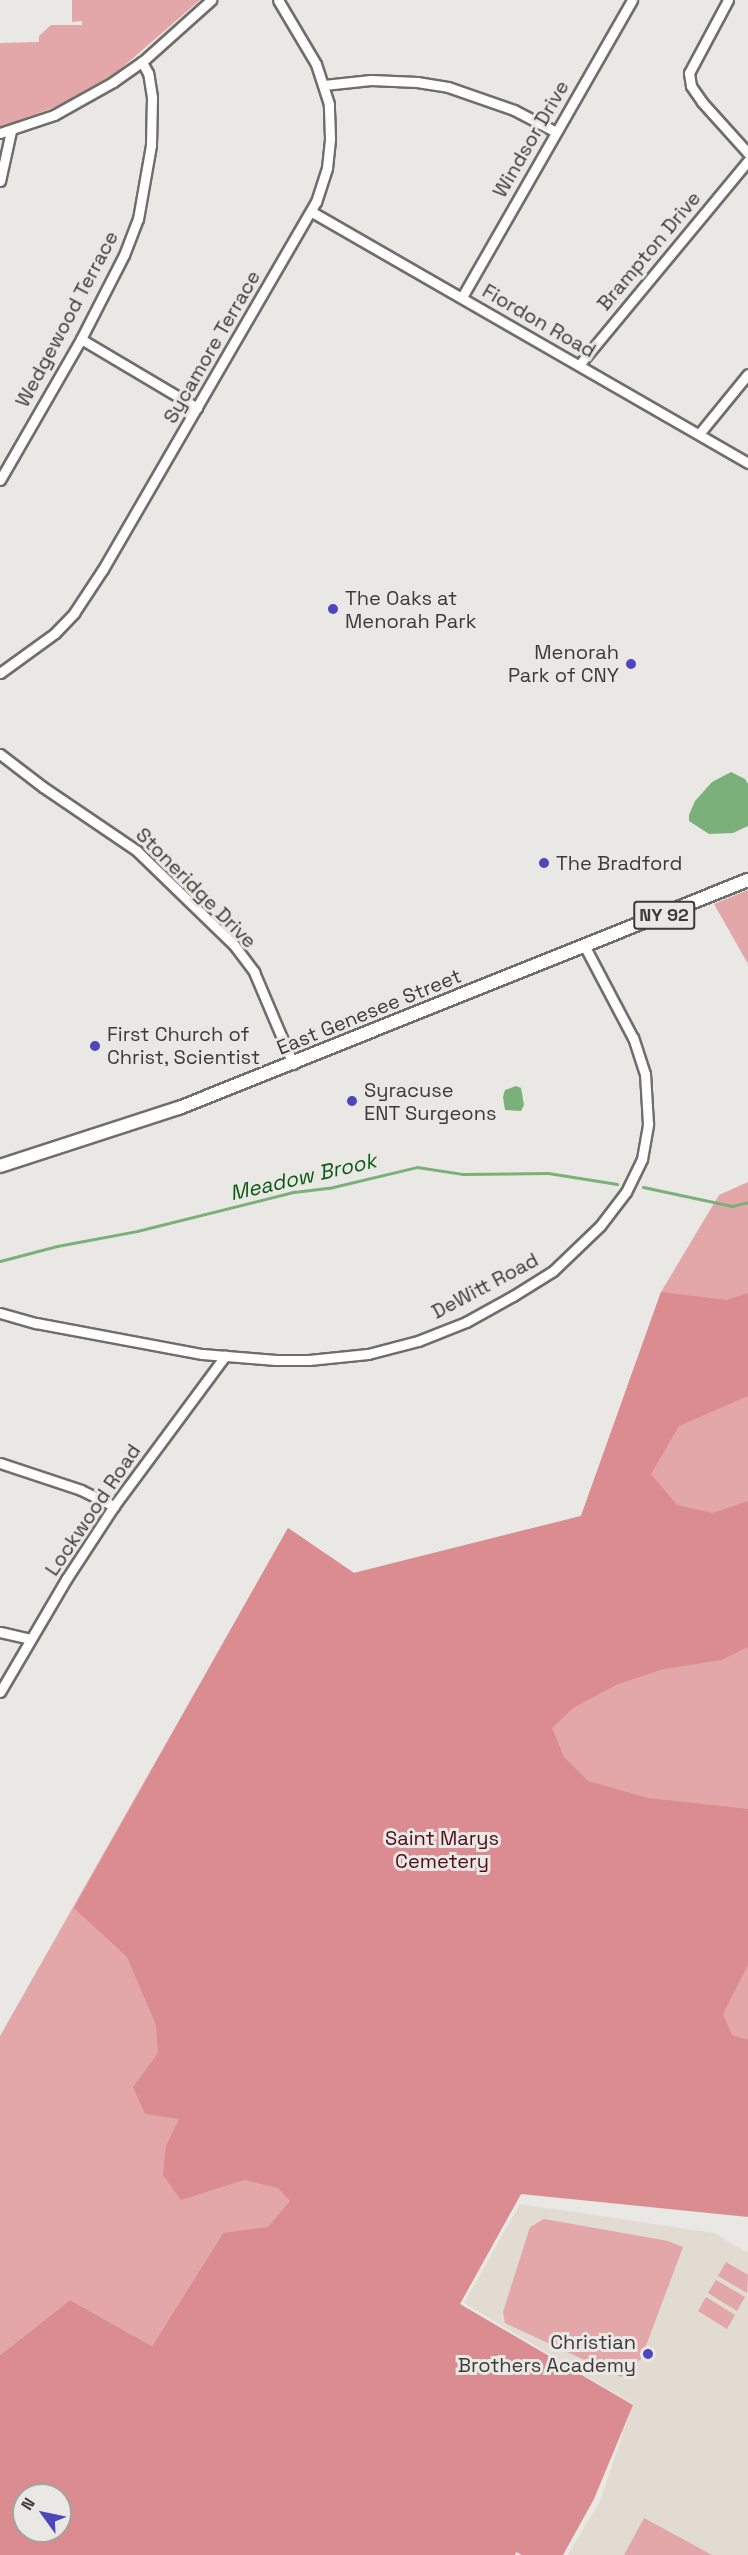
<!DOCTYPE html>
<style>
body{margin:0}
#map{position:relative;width:748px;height:2555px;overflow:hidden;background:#e9e8e4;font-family:"Space Grotesk",sans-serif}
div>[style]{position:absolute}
.built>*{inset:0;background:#e1dbd2}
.green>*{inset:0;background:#e3a6a9}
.forest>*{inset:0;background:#da8c90}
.water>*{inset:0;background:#7bb07a}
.stream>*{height:3px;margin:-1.5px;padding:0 1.5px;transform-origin:1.5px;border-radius:1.5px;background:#7bb07a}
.roads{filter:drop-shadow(2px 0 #706e6b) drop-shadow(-2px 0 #706e6b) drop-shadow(0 2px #706e6b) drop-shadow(0 -2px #706e6b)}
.minor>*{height:9px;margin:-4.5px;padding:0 4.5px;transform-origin:4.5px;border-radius:4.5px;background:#fff}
.major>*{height:12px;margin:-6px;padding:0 6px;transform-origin:6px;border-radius:6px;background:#fff}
.dots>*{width:16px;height:16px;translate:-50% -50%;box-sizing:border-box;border:3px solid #e9e8e4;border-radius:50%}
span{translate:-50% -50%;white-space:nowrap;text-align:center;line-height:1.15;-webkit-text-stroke:6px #e9e8e4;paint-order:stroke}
.shield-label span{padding:2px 4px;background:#e9e8e4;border:2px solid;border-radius:4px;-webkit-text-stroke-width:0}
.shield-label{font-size:18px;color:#3c3b3a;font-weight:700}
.street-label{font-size:20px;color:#3c3b3a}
.poi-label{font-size:20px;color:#3c3b3a}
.left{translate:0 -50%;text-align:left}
.right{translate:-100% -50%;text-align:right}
.park-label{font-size:20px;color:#520b19}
.water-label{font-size:21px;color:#0a5a13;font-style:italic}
.north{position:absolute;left:12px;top:2483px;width:60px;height:60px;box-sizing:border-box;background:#e9e8e4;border:2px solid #a4a3a0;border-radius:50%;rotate:303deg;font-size:16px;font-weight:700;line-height:24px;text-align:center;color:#3c3b3a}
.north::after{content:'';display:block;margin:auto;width:21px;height:27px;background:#4d46bc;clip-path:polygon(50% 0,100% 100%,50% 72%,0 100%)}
</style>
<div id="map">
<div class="built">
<div style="clip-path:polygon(520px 2204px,714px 2233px,748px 2253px,748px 2555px,568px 2555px,600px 2501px,633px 2404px,464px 2303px)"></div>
</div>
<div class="green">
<div style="clip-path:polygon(72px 0,200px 0,117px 72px,60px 105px,0 128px,0 43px,39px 42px,39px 36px,51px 25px,82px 25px,82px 21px,72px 22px)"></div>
<div style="clip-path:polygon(748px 890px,748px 964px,714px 904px)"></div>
<div style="clip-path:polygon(748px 1182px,748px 2150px,567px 2111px,450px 2321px,223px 2233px,152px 2346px,70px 2300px,0 2355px,0 2036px,288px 1528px,354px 1573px,581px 1516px,661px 1292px,719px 1195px)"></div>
<div style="clip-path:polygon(544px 2219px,668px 2241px,683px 2247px,641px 2359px,621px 2377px,505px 2323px,503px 2312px,530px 2227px)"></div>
<div style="clip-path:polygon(726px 2262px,748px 2275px,747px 2293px,718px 2276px)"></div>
<div style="clip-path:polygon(716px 2280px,745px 2297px,737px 2311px,708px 2293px)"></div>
<div style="clip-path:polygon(706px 2297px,735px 2315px,727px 2329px,698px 2311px)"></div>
<div style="clip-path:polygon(644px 2518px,712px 2555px,624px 2555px)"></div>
</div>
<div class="forest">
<div style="clip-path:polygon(evenodd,661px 1292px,727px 1300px,748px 1293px,748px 1396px,679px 1426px,651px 1474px,677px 1505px,713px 1513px,748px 1501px,748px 1647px,721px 1660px,664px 1669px,616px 1685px,573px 1708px,552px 1728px,564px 1757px,588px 1781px,648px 1798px,748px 1809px,748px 1965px,723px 2014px,732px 2035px,748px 2040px,748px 2217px,521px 2194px,460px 2304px,633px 2405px,594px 2499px,563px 2555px,522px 2555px,516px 2552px,515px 2555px,0 2555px,0 2355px,70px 2300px,152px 2346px,223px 2233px,268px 2227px,290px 2201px,278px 2188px,244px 2180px,181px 2200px,163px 2175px,166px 2146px,179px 2119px,145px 2114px,133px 2087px,158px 2053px,156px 2025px,127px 1957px,74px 1908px,288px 1528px,354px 1573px,581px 1516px,661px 1292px,24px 2495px,60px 2495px,60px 2531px,24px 2531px,24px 2495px)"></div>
</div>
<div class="water">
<div style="clip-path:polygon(731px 772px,745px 779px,748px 784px,748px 826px,733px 833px,709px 834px,689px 821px,689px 815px,695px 801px,712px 782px)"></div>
<div style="clip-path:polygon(516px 1086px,521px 1088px,524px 1105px,521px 1111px,505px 1110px,503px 1097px,505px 1090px)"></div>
</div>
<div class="stream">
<div style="left:643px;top:1187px;width:91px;rotate:12.1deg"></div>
<div style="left:732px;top:1206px;width:16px;rotate:-14deg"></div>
<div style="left:0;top:1261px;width:59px;rotate:-14.7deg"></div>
<div style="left:57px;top:1246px;width:81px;rotate:-10.6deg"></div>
<div style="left:137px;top:1231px;width:162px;rotate:-14deg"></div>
<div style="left:294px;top:1192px;width:35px;rotate:-7deg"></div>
<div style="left:329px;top:1188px;width:90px;rotate:-13.4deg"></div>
<div style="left:417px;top:1167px;width:47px;rotate:8.7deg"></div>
<div style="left:463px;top:1174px;width:85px;rotate:-0.7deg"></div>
<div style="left:548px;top:1173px;width:70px;rotate:9.1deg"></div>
</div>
<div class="roads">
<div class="minor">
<div style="left:728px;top:0;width:83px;rotate:118.1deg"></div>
<div style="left:689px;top:73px;width:13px;rotate:81deg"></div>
<div style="left:691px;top:86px;width:19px;rotate:55deg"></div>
<div style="left:702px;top:102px;width:69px;rotate:48deg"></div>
<div style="left:324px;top:85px;width:47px;rotate:-6.1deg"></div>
<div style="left:371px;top:80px;width:46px;rotate:2.5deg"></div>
<div style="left:417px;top:82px;width:31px;rotate:9deg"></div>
<div style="left:448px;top:87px;width:70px;rotate:19.2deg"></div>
<div style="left:514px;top:110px;width:47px;rotate:27.6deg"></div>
<div style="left:0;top:133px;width:57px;rotate:-18.4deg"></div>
<div style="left:54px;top:115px;width:68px;rotate:-29.2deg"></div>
<div style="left:113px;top:82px;width:35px;rotate:-35deg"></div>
<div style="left:142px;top:62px;width:93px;rotate:-41.9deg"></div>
<div style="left:0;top:181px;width:51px;rotate:-77.6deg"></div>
<div style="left:312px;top:212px;width:503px;rotate:29.93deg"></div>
<div style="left:462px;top:297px;width:342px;rotate:-60.2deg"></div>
<div style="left:81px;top:339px;width:135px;rotate:30.7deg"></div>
<div style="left:579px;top:365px;width:265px;rotate:-50.4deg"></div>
<div style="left:699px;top:434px;width:77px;rotate:-50.8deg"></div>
<div style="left:0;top:480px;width:163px;rotate:-60.1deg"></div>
<div style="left:81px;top:339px;width:94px;rotate:-62.9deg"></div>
<div style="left:124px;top:255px;width:39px;rotate:-69deg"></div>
<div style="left:138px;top:219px;width:75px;rotate:-80deg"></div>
<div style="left:151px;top:145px;width:48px;rotate:-88.8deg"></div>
<div style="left:152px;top:97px;width:24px;rotate:-99deg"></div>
<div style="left:148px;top:73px;width:13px;rotate:-119deg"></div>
<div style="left:0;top:673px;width:68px;rotate:-36deg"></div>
<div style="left:55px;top:633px;width:28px;rotate:-46deg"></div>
<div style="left:74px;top:613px;width:53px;rotate:-56.6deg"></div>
<div style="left:103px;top:569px;width:424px;rotate:-59.9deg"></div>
<div style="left:316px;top:202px;width:36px;rotate:-72deg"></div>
<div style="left:327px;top:168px;width:30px;rotate:-84deg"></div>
<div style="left:330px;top:138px;width:34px;rotate:-92deg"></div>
<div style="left:329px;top:104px;width:42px;rotate:-108deg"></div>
<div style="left:316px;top:64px;width:74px;rotate:-120.7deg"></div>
<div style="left:0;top:754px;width:54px;rotate:37.5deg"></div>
<div style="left:43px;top:787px;width:114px;rotate:34.2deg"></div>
<div style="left:137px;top:851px;width:135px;rotate:44.1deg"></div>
<div style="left:234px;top:945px;width:34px;rotate:53deg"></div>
<div style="left:254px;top:972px;width:100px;rotate:67deg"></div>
<div style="left:0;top:1313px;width:37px;rotate:16deg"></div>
<div style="left:36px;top:1323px;width:169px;rotate:10.6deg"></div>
<div style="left:202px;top:1354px;width:74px;rotate:4.6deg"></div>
<div style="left:276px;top:1360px;width:33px"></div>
<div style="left:309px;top:1360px;width:59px;rotate:-5.8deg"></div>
<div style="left:368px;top:1354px;width:52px;rotate:-14.6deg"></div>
<div style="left:418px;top:1341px;width:52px;rotate:-21.6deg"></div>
<div style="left:466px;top:1322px;width:54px;rotate:-29deg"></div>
<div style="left:513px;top:1296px;width:47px;rotate:-32deg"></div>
<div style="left:553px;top:1271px;width:65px;rotate:-43.8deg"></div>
<div style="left:600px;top:1226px;width:43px;rotate:-52.6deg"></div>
<div style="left:626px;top:1192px;width:37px;rotate:-64deg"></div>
<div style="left:642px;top:1159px;width:36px;rotate:-80deg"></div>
<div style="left:648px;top:1124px;width:50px;rotate:-93.4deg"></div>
<div style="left:645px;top:1074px;width:38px;rotate:-108deg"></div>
<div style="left:633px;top:1038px;width:103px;rotate:-117.8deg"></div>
<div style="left:0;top:1463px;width:85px;rotate:18.4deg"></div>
<div style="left:81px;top:1490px;width:37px;rotate:26deg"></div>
<div style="left:0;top:1632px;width:31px;rotate:13deg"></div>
<div style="left:0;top:1692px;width:132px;rotate:-59.6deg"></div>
<div style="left:67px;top:1578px;width:86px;rotate:-56.9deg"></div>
<div style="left:114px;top:1506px;width:187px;rotate:-53.5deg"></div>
</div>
<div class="major">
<div style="left:0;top:1166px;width:188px;rotate:-18deg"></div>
<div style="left:179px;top:1108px;width:613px;rotate:-21.84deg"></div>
</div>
</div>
<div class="dots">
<div style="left:333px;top:609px;background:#4d46bc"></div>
<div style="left:631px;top:664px;background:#4d46bc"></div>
<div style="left:544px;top:863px;background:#4d46bc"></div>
<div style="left:95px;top:1046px;background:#4d46bc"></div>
<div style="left:352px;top:1101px;background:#4d46bc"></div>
<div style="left:648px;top:2354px;background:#4d46bc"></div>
</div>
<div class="shield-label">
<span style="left:664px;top:915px">NY 92</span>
</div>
<div class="street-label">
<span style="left:531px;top:139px;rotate:-60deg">Windsor Drive</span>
<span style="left:649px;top:251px;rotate:-50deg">Brampton Drive</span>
<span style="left:67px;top:319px;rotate:-62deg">Wedgewood Terrace</span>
<span style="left:539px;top:321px;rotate:30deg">Fiordon Road</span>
<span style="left:212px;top:347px;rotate:-60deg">Sycamore Terrace</span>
<span style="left:196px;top:888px;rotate:45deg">Stoneridge Drive</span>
<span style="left:369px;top:1012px;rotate:-22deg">East Genesee Street</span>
<span style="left:485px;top:1286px;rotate:-28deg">DeWitt Road</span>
<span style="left:93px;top:1510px;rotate:-56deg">Lockwood Road</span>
</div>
<div class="poi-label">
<span class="left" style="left:345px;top:610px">The Oaks at<br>Menorah Park</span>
<span class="right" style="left:619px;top:664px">Menorah<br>Park of CNY</span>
<span class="left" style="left:556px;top:863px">The Bradford</span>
<span class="left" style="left:107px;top:1046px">First Church of<br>Christ, Scientist</span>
<span class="left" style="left:364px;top:1102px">Syracuse<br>ENT Surgeons</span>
<span class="right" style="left:636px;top:2354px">Christian<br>Brothers Academy</span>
</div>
<div class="park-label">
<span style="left:442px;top:1850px">Saint Marys<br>Cemetery</span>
</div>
<div class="water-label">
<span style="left:303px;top:1177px;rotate:-13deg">Meadow Brook</span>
</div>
<div class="north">N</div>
</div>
